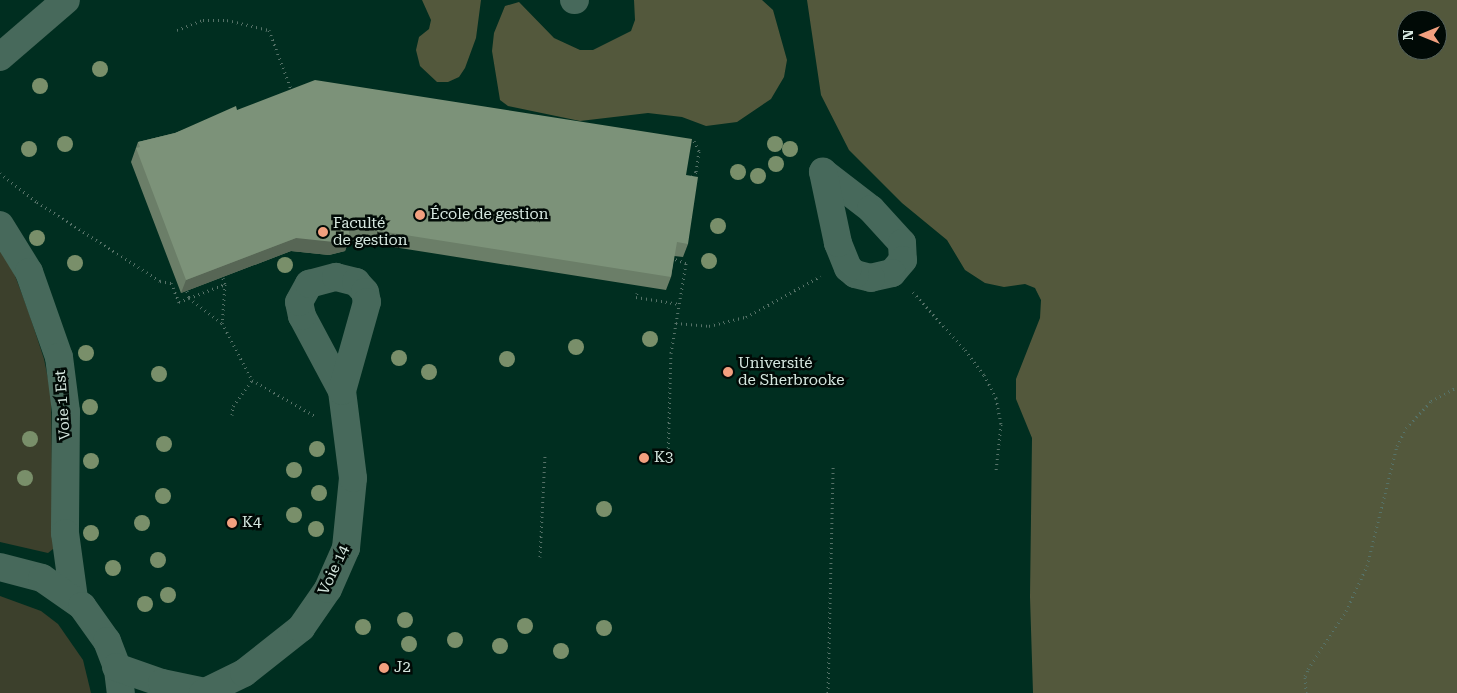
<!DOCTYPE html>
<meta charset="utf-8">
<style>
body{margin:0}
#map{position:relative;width:1457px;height:693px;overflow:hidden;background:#012418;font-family:"Roboto Serif",serif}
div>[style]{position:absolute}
.built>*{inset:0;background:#002e20}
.green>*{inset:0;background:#3c402c}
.forest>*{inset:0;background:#53583c}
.path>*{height:3px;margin-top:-1.5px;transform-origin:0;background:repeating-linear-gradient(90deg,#567268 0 1px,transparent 0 5px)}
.minor>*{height:28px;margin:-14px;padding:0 14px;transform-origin:14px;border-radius:14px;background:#47695b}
.trees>*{width:16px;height:16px;margin:-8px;border-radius:50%;background:#798f6a}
.wall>*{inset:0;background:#6b7e68}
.shaded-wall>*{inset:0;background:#576655}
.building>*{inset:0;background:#7c9279}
.dots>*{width:14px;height:14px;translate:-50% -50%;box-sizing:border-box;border:2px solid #010a06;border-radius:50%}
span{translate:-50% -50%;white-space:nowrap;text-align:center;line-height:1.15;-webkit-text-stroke:5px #010a06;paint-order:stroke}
.poi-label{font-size:15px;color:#d6e8e0}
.left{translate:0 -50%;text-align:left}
.street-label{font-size:15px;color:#d6e8e0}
.north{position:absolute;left:1397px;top:10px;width:50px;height:50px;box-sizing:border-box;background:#010a06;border:1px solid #56635d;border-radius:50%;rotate:270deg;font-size:14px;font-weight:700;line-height:20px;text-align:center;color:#d6e8e0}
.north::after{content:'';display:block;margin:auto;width:18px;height:22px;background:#f2a07f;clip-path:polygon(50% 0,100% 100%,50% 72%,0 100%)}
</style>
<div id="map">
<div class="built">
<div style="clip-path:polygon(evenodd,0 0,1457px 0,1457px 693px,0 693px,0 0,1407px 20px,1437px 20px,1437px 50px,1407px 50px,1407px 20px)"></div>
</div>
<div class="green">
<div style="clip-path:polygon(0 246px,10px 262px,29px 313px,44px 359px,51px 393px,53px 549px,48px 553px,0 542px)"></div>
<div style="clip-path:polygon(0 596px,41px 611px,58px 624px,83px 660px,91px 693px,0 693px)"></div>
</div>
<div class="forest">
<div style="clip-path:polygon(422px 0,481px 0,476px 38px,465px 68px,459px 77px,448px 82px,437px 82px,420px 66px,416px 50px,419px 37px,429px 29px,431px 20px)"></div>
<div style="clip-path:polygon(634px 0,762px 0,773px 10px,787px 60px,784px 77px,771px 99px,737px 122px,706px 126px,682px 117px,648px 113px,580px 121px,508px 106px,500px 100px,492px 51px,494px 33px,505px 6px,519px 2px,554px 38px,580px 50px,593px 50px,631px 31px,635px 20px)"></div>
<div style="clip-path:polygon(evenodd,807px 0,1457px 0,1457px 693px,1033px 693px,1030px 597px,1032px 438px,1016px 399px,1016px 379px,1040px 318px,1041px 300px,1035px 288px,1025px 284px,1004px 287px,985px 283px,965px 270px,947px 240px,902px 203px,849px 150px,821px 95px,807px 0,1407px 20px,1437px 20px,1437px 50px,1407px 50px,1407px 20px)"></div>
</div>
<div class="path">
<div style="left:177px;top:30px;width:28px;rotate:-21deg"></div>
<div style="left:203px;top:20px;width:24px"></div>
<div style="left:227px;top:20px;width:43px;rotate:13.4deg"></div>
<div style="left:269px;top:30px;width:66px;rotate:69.6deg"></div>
<div style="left:690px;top:140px;width:4px;rotate:14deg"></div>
<div style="left:694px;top:141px;width:11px;rotate:63deg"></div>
<div style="left:699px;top:151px;width:21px;rotate:98deg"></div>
<div style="left:696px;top:172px;width:8px;rotate:130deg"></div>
<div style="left:0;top:173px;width:47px;rotate:38.1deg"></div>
<div style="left:37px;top:202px;width:146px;rotate:32.7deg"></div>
<div style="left:160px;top:281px;width:11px;rotate:10deg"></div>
<div style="left:171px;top:283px;width:21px;rotate:67deg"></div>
<div style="left:179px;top:302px;width:11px;rotate:-22deg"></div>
<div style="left:189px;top:298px;width:41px;rotate:37.1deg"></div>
<div style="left:222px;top:323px;width:64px;rotate:62.2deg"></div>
<div style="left:252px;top:380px;width:73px;rotate:29.7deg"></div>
<div style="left:223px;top:278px;width:6px;rotate:72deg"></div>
<div style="left:187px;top:291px;width:7px;rotate:74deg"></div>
<div style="left:189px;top:298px;width:39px;rotate:-21deg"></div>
<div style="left:225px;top:284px;width:39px;rotate:94deg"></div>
<div style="left:913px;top:292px;width:78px;rotate:48.1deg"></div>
<div style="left:965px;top:350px;width:31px;rotate:53deg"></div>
<div style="left:984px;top:375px;width:26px;rotate:62deg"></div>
<div style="left:996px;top:398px;width:26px;rotate:79deg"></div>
<div style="left:1001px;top:424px;width:47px;rotate:96.1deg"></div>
<div style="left:637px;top:293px;width:4px;rotate:104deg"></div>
<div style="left:636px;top:297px;width:44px;rotate:9.2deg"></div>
<div style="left:676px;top:323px;width:33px;rotate:5deg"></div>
<div style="left:709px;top:326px;width:38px;rotate:-14deg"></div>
<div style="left:746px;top:317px;width:85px;rotate:-28.7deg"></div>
<div style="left:232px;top:415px;width:9px;rotate:-84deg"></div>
<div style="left:233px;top:406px;width:32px;rotate:-54deg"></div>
<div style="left:668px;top:458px;width:105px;rotate:-88.4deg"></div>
<div style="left:671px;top:353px;width:91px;rotate:-80.5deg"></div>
<div style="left:686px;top:263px;width:15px;rotate:-160deg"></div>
<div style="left:540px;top:557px;width:102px;rotate:-87.2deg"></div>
<div style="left:828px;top:693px;width:229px;rotate:-88.7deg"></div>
<div style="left:1306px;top:693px;width:17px;rotate:-93deg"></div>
<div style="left:1305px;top:676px;width:8px;rotate:-67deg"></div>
<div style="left:1308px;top:669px;width:69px;rotate:-56.8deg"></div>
<div style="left:1346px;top:611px;width:50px;rotate:-65deg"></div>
<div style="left:1367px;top:566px;width:124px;rotate:-76deg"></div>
<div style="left:1397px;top:446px;width:20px;rotate:-63deg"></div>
<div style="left:1406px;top:428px;width:37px;rotate:-47deg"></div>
<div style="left:1431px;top:401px;width:30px;rotate:-28deg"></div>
</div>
<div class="minor">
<div style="left:574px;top:0;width:1px"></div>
<div style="left:0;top:57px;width:87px;rotate:-40.8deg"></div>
<div style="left:823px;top:172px;width:61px;rotate:37.6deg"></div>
<div style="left:871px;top:209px;width:46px;rotate:47.6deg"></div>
<div style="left:902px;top:243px;width:17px;rotate:87deg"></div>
<div style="left:903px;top:260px;width:17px;rotate:130deg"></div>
<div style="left:892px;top:273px;width:22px;rotate:167deg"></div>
<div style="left:871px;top:278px;width:16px;rotate:-166deg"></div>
<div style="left:855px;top:274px;width:9px;rotate:-139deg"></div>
<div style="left:848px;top:268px;width:27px;rotate:-112deg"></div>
<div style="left:838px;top:243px;width:73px;rotate:-101.9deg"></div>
<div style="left:0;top:225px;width:55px;rotate:58.3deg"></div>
<div style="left:29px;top:272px;width:90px;rotate:70.6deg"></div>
<div style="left:59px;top:357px;width:55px;rotate:82.7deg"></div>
<div style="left:66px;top:412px;width:121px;rotate:90.5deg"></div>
<div style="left:65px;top:533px;width:67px;rotate:82.2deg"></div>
<div style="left:0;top:567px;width:43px;rotate:14.7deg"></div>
<div style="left:42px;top:578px;width:49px;rotate:35deg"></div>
<div style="left:82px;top:606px;width:43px;rotate:54.5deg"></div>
<div style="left:107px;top:641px;width:31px;rotate:69deg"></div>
<div style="left:118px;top:670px;width:23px;rotate:83deg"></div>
<div style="left:116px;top:667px;width:49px;rotate:19.2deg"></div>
<div style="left:162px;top:683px;width:44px;rotate:11.8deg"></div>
<div style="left:203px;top:693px;width:46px;rotate:-26deg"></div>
<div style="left:244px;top:673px;width:73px;rotate:-38.3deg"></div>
<div style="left:301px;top:628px;width:47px;rotate:-55.3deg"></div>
<div style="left:328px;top:589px;width:45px;rotate:-66.3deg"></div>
<div style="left:346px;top:548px;width:70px;rotate:-84.3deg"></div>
<div style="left:353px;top:478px;width:88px;rotate:-97.2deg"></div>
<div style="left:342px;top:391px;width:85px;rotate:-118.1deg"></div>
<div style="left:302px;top:316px;width:14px;rotate:-102deg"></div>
<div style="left:299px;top:302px;width:21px;rotate:-61deg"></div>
<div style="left:309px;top:284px;width:28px;rotate:-15deg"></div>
<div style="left:336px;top:277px;width:21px;rotate:14deg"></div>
<div style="left:356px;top:282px;width:13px;rotate:48deg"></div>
<div style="left:365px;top:292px;width:10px;rotate:79deg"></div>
<div style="left:367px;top:302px;width:92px;rotate:105.7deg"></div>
</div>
<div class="trees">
<div style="left:100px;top:69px"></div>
<div style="left:40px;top:86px"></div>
<div style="left:65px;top:144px"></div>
<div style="left:775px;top:144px"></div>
<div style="left:29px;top:149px"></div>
<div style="left:790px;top:149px"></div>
<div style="left:776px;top:164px"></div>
<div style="left:738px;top:172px"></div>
<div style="left:758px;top:176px"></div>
<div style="left:718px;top:226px"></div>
<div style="left:37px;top:238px"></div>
<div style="left:709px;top:261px"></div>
<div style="left:75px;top:263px"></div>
<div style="left:285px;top:265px"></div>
<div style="left:650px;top:339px"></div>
<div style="left:576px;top:347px"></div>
<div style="left:86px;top:353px"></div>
<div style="left:399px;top:358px"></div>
<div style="left:507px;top:359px"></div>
<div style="left:429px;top:372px"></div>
<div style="left:159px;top:374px"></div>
<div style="left:90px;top:407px"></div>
<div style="left:30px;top:439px"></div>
<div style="left:164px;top:444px"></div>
<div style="left:317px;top:449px"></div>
<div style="left:91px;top:461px"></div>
<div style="left:294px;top:470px"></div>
<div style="left:25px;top:478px"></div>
<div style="left:319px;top:493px"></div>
<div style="left:163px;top:496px"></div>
<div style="left:604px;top:509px"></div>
<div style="left:294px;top:515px"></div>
<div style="left:142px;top:523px"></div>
<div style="left:316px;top:529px"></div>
<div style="left:91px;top:533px"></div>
<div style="left:158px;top:560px"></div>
<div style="left:113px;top:568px"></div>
<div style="left:168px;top:595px"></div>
<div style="left:145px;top:604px"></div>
<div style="left:405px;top:620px"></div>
<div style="left:525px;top:626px"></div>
<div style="left:363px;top:627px"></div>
<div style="left:604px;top:628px"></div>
<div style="left:455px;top:640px"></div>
<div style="left:409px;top:644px"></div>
<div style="left:500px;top:646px"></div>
<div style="left:561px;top:651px"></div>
</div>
<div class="wall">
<div style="clip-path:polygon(237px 110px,686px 175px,688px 244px,683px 257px,674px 256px,671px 277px,666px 290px,349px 240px,345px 251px,329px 255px,291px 251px,181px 293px,131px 162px,138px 142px,175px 133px)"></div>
</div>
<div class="shaded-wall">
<div style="clip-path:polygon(296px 238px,350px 238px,345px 251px,329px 255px,291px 251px,181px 293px,186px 280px)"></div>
</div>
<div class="building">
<div style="clip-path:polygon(315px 80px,692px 139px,686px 175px,698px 177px,688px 244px,677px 242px,671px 277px,348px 226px,350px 238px,334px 242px,296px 238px,186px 280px,136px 148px,140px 147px,138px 142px,175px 133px,236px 106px,237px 110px)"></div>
</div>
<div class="dots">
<div style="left:420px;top:215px;background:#f2a07f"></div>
<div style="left:323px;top:232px;background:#f2a07f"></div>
<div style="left:728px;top:372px;background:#f2a07f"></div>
<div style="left:644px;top:458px;background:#f2a07f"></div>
<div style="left:232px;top:523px;background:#f2a07f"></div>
<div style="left:384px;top:668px;background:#f2a07f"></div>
</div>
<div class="poi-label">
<span class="left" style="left:430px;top:215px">École de gestion</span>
<span class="left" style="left:333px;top:232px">Faculté<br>de gestion</span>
<span class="left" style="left:738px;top:372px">Université<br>de Sherbrooke</span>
<span class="left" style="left:654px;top:458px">K3</span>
<span class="left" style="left:242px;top:523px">K4</span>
<span class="left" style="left:394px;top:668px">J2</span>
</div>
<div class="street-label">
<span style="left:63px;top:405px;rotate:-94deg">Voie 1 Est</span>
<span style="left:334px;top:570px;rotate:-65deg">Voie 14</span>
</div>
<div class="north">N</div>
</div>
